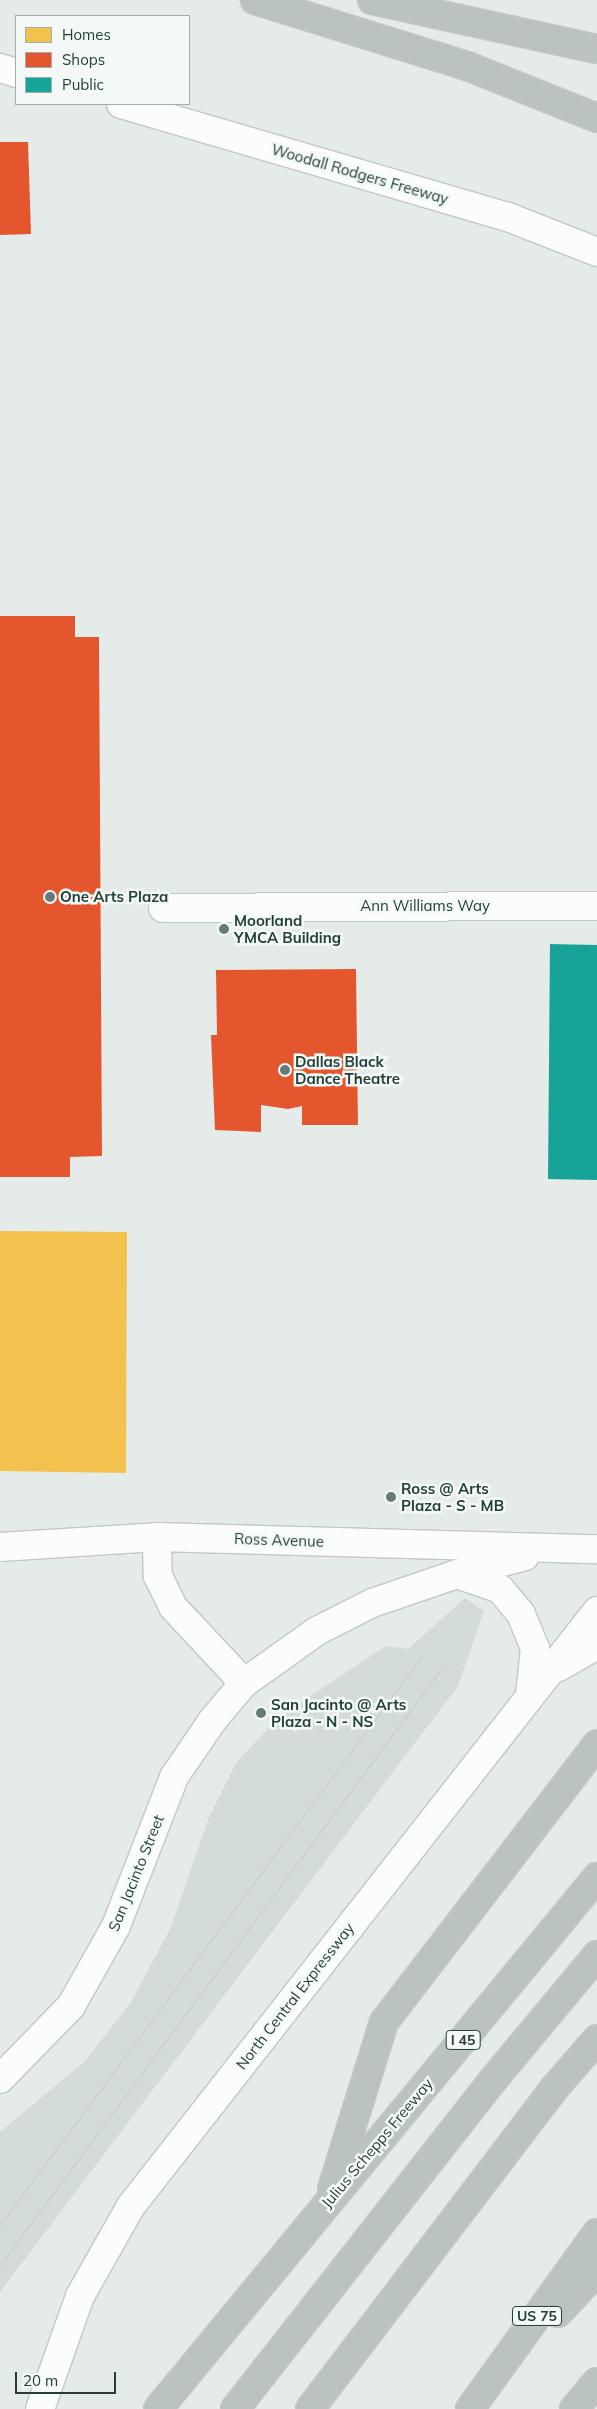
<!DOCTYPE html>
<style>
body{margin:0}
#map{position:relative;width:597px;height:2409px;overflow:hidden;background:#e5ebe9;font-family:Mulish,sans-serif}
div>[style]{position:absolute}
.built>*{inset:0;background:#d3dcd9}
.homes>*{inset:0;background:#f2c14e}
.shops>*{inset:0;background:#e4572e}
.public>*{inset:0;background:#17a398}
.roads{filter:drop-shadow(1px 0 #c2c8c6) drop-shadow(-1px 0 #c2c8c6) drop-shadow(0 1px #c2c8c6) drop-shadow(0 -1px #c2c8c6)}
.minor>*{height:28px;margin:-14px;padding:0 14px;transform-origin:14px;border-radius:14px;background:#fbfcfc}
.tertiary>*{height:28px;margin:-14px;padding:0 14px;transform-origin:14px;border-radius:14px;background:#fbfcfc}
.secondary>*{height:28px;margin:-14px;padding:0 14px;transform-origin:14px;border-radius:14px;background:#fbfcfc}
.motorway>*{height:28px;margin:-14px;padding:0 14px;transform-origin:14px;border-radius:14px;background:#bac3c2}
.tram>*{height:1px;margin:-0.5px;padding:0 0.5px;transform-origin:0.5px;border-radius:0.5px;background:#c7ccca}
.dots>*{width:14px;height:14px;translate:-50% -50%;box-sizing:border-box;border:2px solid #f4f9f7;border-radius:50%}
span{translate:-50% -50%;white-space:nowrap;text-align:center;line-height:1.15;-webkit-text-stroke:5px #f4f9f7;paint-order:stroke}
.shield-label span{padding:1px 4px;background:#f4f9f7;border:1px solid;border-radius:4px;-webkit-text-stroke-width:0}
.shield-label{font-size:14px;color:#223f3a;font-weight:700}
.street-label{font-size:15px;color:#223f3a}
.poi-label{font-size:15px;color:#223f3a;font-weight:700}
.left{translate:0 -50%;text-align:left}
.legend{position:absolute;left:15px;top:15px;width:175px;height:90px;box-sizing:border-box;background:#f4f9f7;border:1px solid #a0afab;margin:0;padding:6px 9px;list-style:none;font-size:15px;color:#223f3a}
.legend li{display:flex;align-items:center;gap:10px;height:25px}
.legend b{width:25px;border:1px solid #a0afab}
.scale{position:absolute;left:15px;top:2372px;width:101px;height:22px;box-sizing:border-box;border:2px solid #223f3a;border-top:0;padding-left:6px;font-size:15px;line-height:18px;white-space:nowrap;color:#223f3a;-webkit-text-stroke:4px #f4f9f7;paint-order:stroke}
</style>
<div id="map">
<div class="built">
<div style="clip-path:polygon(465px 1598px,484px 1611px,458px 1686px,0 2292px,0 2132px,84px 2062px,131px 2002px,171px 1927px,209px 1817px,236px 1763px,278px 1718px,386px 1646px,408px 1649px)"></div>
</div>
<div class="homes">
<div style="clip-path:polygon(0 1231px,127px 1232px,126px 1473px,0 1471px)"></div>
</div>
<div class="shops">
<div style="clip-path:polygon(0 142px,28px 142px,31px 234px,0 235px)"></div>
<div style="clip-path:polygon(0 616px,75px 616px,75px 637px,99px 637px,102px 1156px,70px 1157px,70px 1177px,0 1177px)"></div>
<div style="clip-path:polygon(356px 969px,358px 1125px,302px 1125px,302px 1106px,288px 1109px,261px 1105px,261px 1132px,215px 1130px,211px 1035px,217px 1035px,216px 970px)"></div>
</div>
<div class="public">
<div style="clip-path:polygon(550px 944px,597px 945px,597px 1180px,548px 1179px)"></div>
</div>
<div class="roads">
<div class="minor">
<div style="left:163px;top:908px;width:434px;rotate:-0.3deg"></div>
</div>
<div class="tertiary">
<div style="left:0;top:2079px;width:102px;rotate:-45.8deg"></div>
<div style="left:71px;top:2006px;width:92px;rotate:-60.6deg"></div>
<div style="left:116px;top:1926px;width:160px;rotate:-68.7deg"></div>
<div style="left:174px;top:1777px;width:68px;rotate:-55.8deg"></div>
<div style="left:212px;top:1721px;width:50px;rotate:-49.9deg"></div>
</div>
<div class="secondary">
<div style="left:0;top:68px;width:17px;rotate:17deg"></div>
<div style="left:121px;top:104px;width:403px;rotate:16.3deg"></div>
<div style="left:508px;top:217px;width:96px;rotate:21.5deg"></div>
<div style="left:157px;top:1537px;width:39px;rotate:89deg"></div>
<div style="left:158px;top:1576px;width:34px;rotate:64deg"></div>
<div style="left:173px;top:1607px;width:104px;rotate:46.9deg"></div>
<div style="left:244px;top:1683px;width:90px;rotate:-35.5deg"></div>
<div style="left:317px;top:1631px;width:62px;rotate:-27deg"></div>
<div style="left:372px;top:1603px;width:90px;rotate:-18.8deg"></div>
<div style="left:457px;top:1574px;width:70px;rotate:-14.8deg"></div>
<div style="left:0;top:1547px;width:157px;rotate:-3.6deg"></div>
<div style="left:157px;top:1537px;width:440px;rotate:1.6deg"></div>
<div style="left:457px;top:1574px;width:46px;rotate:19.2deg"></div>
<div style="left:500px;top:1589px;width:33px;rotate:50deg"></div>
<div style="left:521px;top:1614px;width:37px;rotate:68deg"></div>
<div style="left:535px;top:1648px;width:47px;rotate:96.1deg"></div>
<div style="left:559px;top:1667px;width:44px;rotate:-30.1deg"></div>
<div style="left:40px;top:2409px;width:120px;rotate:-70.5deg"></div>
<div style="left:80px;top:2296px;width:103px;rotate:-60.5deg"></div>
<div style="left:131px;top:2206px;width:756px;rotate:-51.93deg"></div>
</div>
<div class="motorway">
<div style="left:255px;top:0;width:222px;rotate:17.3deg"></div>
<div style="left:467px;top:66px;width:140px;rotate:21.8deg"></div>
<div style="left:372px;top:0;width:230px;rotate:12.3deg"></div>
<div style="left:332px;top:2189px;width:175px;rotate:-72.7deg"></div>
<div style="left:384px;top:2022px;width:350px;rotate:-52.5deg"></div>
<div style="left:558px;top:2313px;width:57px;rotate:-47.1deg"></div>
<div style="left:158px;top:2409px;width:690px;rotate:-50.47deg"></div>
<div style="left:235px;top:2409px;width:418px;rotate:-51.9deg"></div>
<div style="left:493px;top:2080px;width:163px;rotate:-50.2deg"></div>
<div style="left:310px;top:2409px;width:400px;rotate:-52.7deg"></div>
<div style="left:552px;top:2091px;width:69px;rotate:-49.1deg"></div>
<div style="left:470px;top:2409px;width:217px;rotate:-54.2deg"></div>
<div style="left:574px;top:2409px;width:35px;rotate:-50deg"></div>
</div>
</div>
<div class="tram">
<div style="left:0;top:2225px;width:708px;rotate:-53.44deg"></div>
<div style="left:0;top:2265px;width:741px;rotate:-53.5deg"></div>
</div>
<div class="dots">
<div style="left:50px;top:897px;background:#667b77"></div>
<div style="left:224px;top:929px;background:#667b77"></div>
<div style="left:285px;top:1070px;background:#667b77"></div>
<div style="left:391px;top:1497px;background:#667b77"></div>
<div style="left:261px;top:1713px;background:#667b77"></div>
</div>
<div class="shield-label">
<span style="left:463px;top:2040px">I 45</span>
<span style="left:537px;top:2316px">US 75</span>
</div>
<div class="street-label">
<span style="left:360px;top:174px;rotate:16deg">Woodall Rodgers Freeway</span>
<span style="left:425px;top:906px">Ann Williams Way</span>
<span style="left:279px;top:1540px;rotate:2deg">Ross Avenue</span>
<span style="left:136px;top:1873px;rotate:-68deg">San Jacinto Street</span>
<span style="left:295px;top:1996px;rotate:-52deg">North Central Expressway</span>
<span style="left:377px;top:2143px;rotate:-50deg">Julius Schepps Freeway</span>
</div>
<div class="poi-label">
<span class="left" style="left:60px;top:897px">One Arts Plaza</span>
<span class="left" style="left:234px;top:929px">Moorland<br>YMCA Building</span>
<span class="left" style="left:295px;top:1070px">Dallas Black<br>Dance Theatre</span>
<span class="left" style="left:401px;top:1497px">Ross @ Arts<br>Plaza - S - MB</span>
<span class="left" style="left:271px;top:1713px">San Jacinto @ Arts<br>Plaza - N - NS</span>
</div>
<ul class="legend">
<li><b style="height:14px;background:#f2c14e"></b>Homes</li>
<li><b style="height:14px;background:#e4572e"></b>Shops</li>
<li><b style="height:14px;background:#17a398"></b>Public</li>
</ul>
<div class="scale">20 m</div>
</div>
